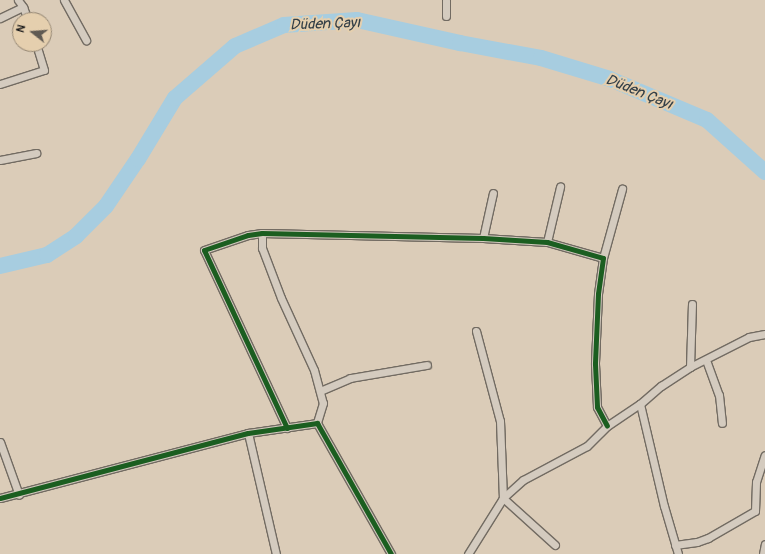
<!DOCTYPE html>
<meta charset="utf-8">
<style>
body{margin:0}
#map{position:relative;width:765px;height:554px;overflow:hidden;background:#dbccb8;font-family:Pangolin,sans-serif}
div>[style]{position:absolute}
.river>*{height:16px;margin:-8px;padding:0 8px;transform-origin:8px;border-radius:8px;background:#a7cde0}
.roads{filter:drop-shadow(1px 0 #726b62) drop-shadow(-1px 0 #726b62) drop-shadow(0 1px #726b62) drop-shadow(0 -1px #726b62)}
.minor>*{height:7px;margin:-3.5px;padding:0 3.5px;transform-origin:3.5px;border-radius:3.5px;background:#d4cbbf}
.cycleway>*{height:5px;margin:-2.5px;padding:0 2.5px;transform-origin:2.5px;border-radius:2.5px;background:#1b5e20}
span{translate:-50% -50%;white-space:nowrap;text-align:center;line-height:1.15;-webkit-text-stroke:4px #e5cfae;paint-order:stroke}
.water-label{font-size:15px;color:#333f47;font-style:italic}
.north{position:absolute;left:12px;top:12px;width:40px;height:40px;box-sizing:border-box;background:#e5cfae;border:1px solid #958774;border-radius:50%;rotate:287deg;font-size:11px;font-weight:700;line-height:16px;text-align:center;color:#1c1c1c}
.north::after{content:'';display:block;margin:auto;width:14px;height:18px;background:#5f5a53;clip-path:polygon(50% 0,100% 100%,50% 72%,0 100%)}
</style>
<div id="map">
<div class="river">
<div style="left:0;top:266px;width:48px;rotate:-13.2deg"></div>
<div style="left:47px;top:255px;width:35px;rotate:-33deg"></div>
<div style="left:76px;top:236px;width:42px;rotate:-45deg"></div>
<div style="left:106px;top:206px;width:57px;rotate:-55.8deg"></div>
<div style="left:138px;top:159px;width:71px;rotate:-58.8deg"></div>
<div style="left:175px;top:98px;width:79px;rotate:-40.9deg"></div>
<div style="left:235px;top:46px;width:53px;rotate:-23.2deg"></div>
<div style="left:284px;top:25px;width:73px;rotate:-3.9deg"></div>
<div style="left:357px;top:20px;width:106px;rotate:12.6deg"></div>
<div style="left:460px;top:43px;width:82px;rotate:10.5deg"></div>
<div style="left:541px;top:58px;width:72px;rotate:16.9deg"></div>
<div style="left:610px;top:79px;width:105px;rotate:22.9deg"></div>
<div style="left:707px;top:120px;width:78px;rotate:41.9deg"></div>
</div>
<div class="roads">
<div class="minor">
<div style="left:18px;top:0;width:9px;rotate:54deg"></div>
<div style="left:23px;top:7px;width:14px;rotate:69deg"></div>
<div style="left:64px;top:0;width:46px;rotate:61.2deg"></div>
<div style="left:446px;top:0;width:16px;rotate:90deg"></div>
<div style="left:0;top:18px;width:25px;rotate:-26deg"></div>
<div style="left:0;top:84px;width:46px;rotate:-17.7deg"></div>
<div style="left:44px;top:70px;width:27px;rotate:-107deg"></div>
<div style="left:0;top:160px;width:37px;rotate:-11deg"></div>
<div style="left:262px;top:233px;width:15px;rotate:90deg"></div>
<div style="left:262px;top:248px;width:53px;rotate:69.2deg"></div>
<div style="left:281px;top:298px;width:79px;rotate:65.4deg"></div>
<div style="left:314px;top:370px;width:34px;rotate:75deg"></div>
<div style="left:323px;top:403px;width:21px;rotate:107deg"></div>
<div style="left:483px;top:238px;width:46px;rotate:-77.5deg"></div>
<div style="left:547px;top:242px;width:57px;rotate:-76.7deg"></div>
<div style="left:603px;top:258px;width:72px;rotate:-74.6deg"></div>
<div style="left:476px;top:331px;width:93px;rotate:75.1deg"></div>
<div style="left:500px;top:421px;width:77px;rotate:87.8deg"></div>
<div style="left:503px;top:498px;width:70px;rotate:42.1deg"></div>
<div style="left:706px;top:360px;width:37px;rotate:70deg"></div>
<div style="left:719px;top:395px;width:28px;rotate:84deg"></div>
<div style="left:690px;top:367px;width:63px;rotate:-88.2deg"></div>
<div style="left:320px;top:391px;width:33px;rotate:-23deg"></div>
<div style="left:350px;top:378px;width:78px;rotate:-9.6deg"></div>
<div style="left:640px;top:404px;width:105px;rotate:76.8deg"></div>
<div style="left:664px;top:506px;width:50px;rotate:73.7deg"></div>
<div style="left:287px;top:428px;width:196px;rotate:-115deg"></div>
<div style="left:204px;top:250px;width:46px;rotate:-18.8deg"></div>
<div style="left:248px;top:235px;width:14px;rotate:-8deg"></div>
<div style="left:262px;top:233px;width:221px;rotate:1.3deg"></div>
<div style="left:483px;top:238px;width:64px;rotate:3.6deg"></div>
<div style="left:547px;top:242px;width:58px;rotate:15.9deg"></div>
<div style="left:603px;top:258px;width:36px;rotate:98deg"></div>
<div style="left:598px;top:294px;width:70px;rotate:92.5deg"></div>
<div style="left:595px;top:364px;width:43px;rotate:87.3deg"></div>
<div style="left:597px;top:407px;width:21px;rotate:62deg"></div>
<div style="left:248px;top:433px;width:124px;rotate:77deg"></div>
<div style="left:0;top:442px;width:56px;rotate:70.3deg"></div>
<div style="left:0;top:498px;width:256px;rotate:-14.7deg"></div>
<div style="left:248px;top:433px;width:70px;rotate:-8.2deg"></div>
<div style="left:317px;top:423px;width:150px;rotate:60.5deg"></div>
<div style="left:675px;top:545px;width:22px;rotate:-8deg"></div>
<div style="left:697px;top:542px;width:12px;rotate:-20deg"></div>
<div style="left:708px;top:538px;width:54px;rotate:-29.9deg"></div>
<div style="left:755px;top:511px;width:29px;rotate:-88deg"></div>
<div style="left:756px;top:482px;width:28px;rotate:-72deg"></div>
<div style="left:468px;top:554px;width:66px;rotate:-58deg"></div>
<div style="left:503px;top:498px;width:27px;rotate:-42deg"></div>
<div style="left:523px;top:480px;width:72px;rotate:-28deg"></div>
<div style="left:587px;top:446px;width:28px;rotate:-45deg"></div>
<div style="left:607px;top:426px;width:40px;rotate:-34deg"></div>
<div style="left:640px;top:404px;width:28px;rotate:-41deg"></div>
<div style="left:661px;top:386px;width:35px;rotate:-33deg"></div>
<div style="left:690px;top:367px;width:66px;rotate:-27deg"></div>
<div style="left:749px;top:337px;width:16px;rotate:-11deg"></div>
<div style="left:763px;top:554px;width:10px;rotate:-79deg"></div>
</div>
</div>
<div class="cycleway">
<div style="left:287px;top:428px;width:196px;rotate:-115deg"></div>
<div style="left:204px;top:250px;width:46px;rotate:-18.8deg"></div>
<div style="left:248px;top:235px;width:14px;rotate:-8deg"></div>
<div style="left:262px;top:233px;width:221px;rotate:1.3deg"></div>
<div style="left:483px;top:238px;width:64px;rotate:3.6deg"></div>
<div style="left:547px;top:242px;width:58px;rotate:15.9deg"></div>
<div style="left:603px;top:258px;width:36px;rotate:98deg"></div>
<div style="left:598px;top:294px;width:70px;rotate:92.5deg"></div>
<div style="left:595px;top:364px;width:43px;rotate:87.3deg"></div>
<div style="left:597px;top:407px;width:21px;rotate:62deg"></div>
<div style="left:0;top:498px;width:256px;rotate:-14.7deg"></div>
<div style="left:248px;top:433px;width:70px;rotate:-8.2deg"></div>
<div style="left:317px;top:423px;width:150px;rotate:60.5deg"></div>
</div>
<div class="water-label">
<span style="left:325px;top:24px;rotate:-2deg">Düden Çayı</span>
<span style="left:639px;top:92px;rotate:22deg">Düden Çayı</span>
</div>
<div class="north">N</div>
</div>
